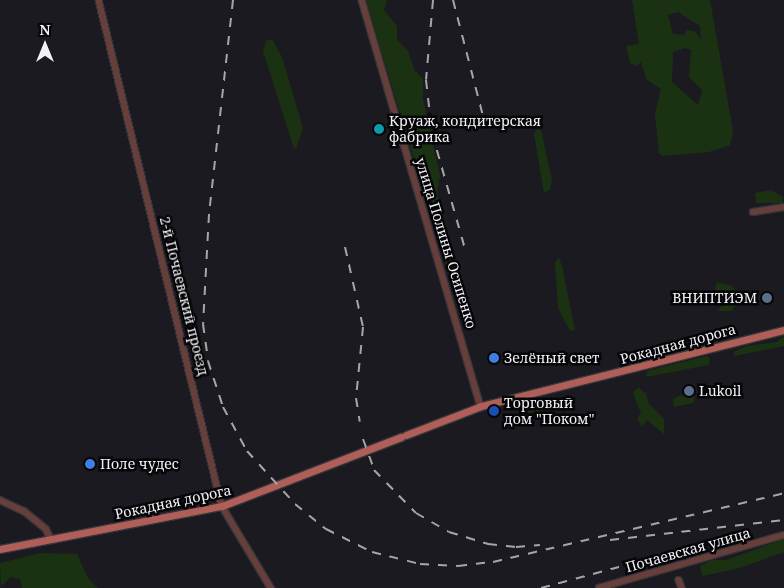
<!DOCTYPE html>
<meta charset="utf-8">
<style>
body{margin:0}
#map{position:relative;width:784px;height:588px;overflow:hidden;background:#1c1a21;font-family:"Noto Serif",serif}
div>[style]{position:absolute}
.green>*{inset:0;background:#1a3212}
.roads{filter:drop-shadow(1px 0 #36343b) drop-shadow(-1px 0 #36343b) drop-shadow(0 1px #36343b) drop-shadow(0 -1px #36343b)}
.minor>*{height:5.5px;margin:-2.75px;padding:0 2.75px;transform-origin:2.75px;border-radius:2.75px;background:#663f3a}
.major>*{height:7px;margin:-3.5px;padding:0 3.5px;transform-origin:3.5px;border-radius:3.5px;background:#af5f58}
.rail>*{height:2px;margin-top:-1px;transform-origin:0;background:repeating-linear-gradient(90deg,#a6a5aa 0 9px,transparent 0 18px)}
.dots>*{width:14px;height:14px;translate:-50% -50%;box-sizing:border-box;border:2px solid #060608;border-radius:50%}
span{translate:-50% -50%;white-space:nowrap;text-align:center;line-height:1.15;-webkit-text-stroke:5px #060608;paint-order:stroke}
.poi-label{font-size:14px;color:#f2f1f6}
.left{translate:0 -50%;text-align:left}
.right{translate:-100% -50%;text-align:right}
.street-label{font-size:14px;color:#f2f1f6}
.north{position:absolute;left:20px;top:20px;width:50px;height:50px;-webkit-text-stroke:4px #060608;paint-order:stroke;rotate:0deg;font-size:14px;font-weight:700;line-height:20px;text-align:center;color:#f2f1f6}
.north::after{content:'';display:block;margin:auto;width:18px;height:22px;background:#f2f1f6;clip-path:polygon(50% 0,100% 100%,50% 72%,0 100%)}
</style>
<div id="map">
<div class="green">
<div style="clip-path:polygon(366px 0,387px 0,384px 10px,397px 26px,397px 40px,408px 51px,415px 71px,423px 78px,423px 99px,440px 176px,437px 193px,470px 309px,459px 309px)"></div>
<div style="clip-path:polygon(evenodd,632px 0,710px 0,733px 131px,730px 145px,709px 152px,662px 156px,659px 153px,655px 113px,661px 89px,647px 80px,641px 62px,636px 66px,630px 63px,626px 46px,639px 44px,632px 0,678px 12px,700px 26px,701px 39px,694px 31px,687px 30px,684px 35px,673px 34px,668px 15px,678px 12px,632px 0,685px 48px,691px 50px,689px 77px,702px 90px,698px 105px,672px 82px,673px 52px,685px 48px)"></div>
<div style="clip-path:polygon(272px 39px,282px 57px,303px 128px,296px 149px,293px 146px,263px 51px,266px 41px)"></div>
<div style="clip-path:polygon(536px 130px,541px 130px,552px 180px,550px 190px,544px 193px,534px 134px)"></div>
<div style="clip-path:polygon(771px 190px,783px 197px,783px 203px,756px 203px,755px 193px)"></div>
<div style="clip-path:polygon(559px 258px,562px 266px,575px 330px,570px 331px,558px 308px,555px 262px)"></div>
<div style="clip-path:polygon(717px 283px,731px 285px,737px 292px,737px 304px,731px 311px,717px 311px,723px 305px,715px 289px)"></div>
<div style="clip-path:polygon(784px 336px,784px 346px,734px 356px,734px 352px,746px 346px,777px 342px)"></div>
<div style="clip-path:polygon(707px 356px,710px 358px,709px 365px,646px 377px,647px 371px)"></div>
<div style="clip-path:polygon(638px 387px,646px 394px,649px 404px,664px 419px,664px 434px,647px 420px,642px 426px,637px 419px,641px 413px,633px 393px)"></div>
<div style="clip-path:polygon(687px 393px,695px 396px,693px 403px,674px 407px,673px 399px)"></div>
<div style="clip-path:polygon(537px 398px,546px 408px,540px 412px,518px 413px,521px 403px)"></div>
<div style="clip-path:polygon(784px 539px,784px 552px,740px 568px,702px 576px,700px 566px,712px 560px,726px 560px)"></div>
<div style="clip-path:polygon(41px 553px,77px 554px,88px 578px,98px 588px,22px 588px,20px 579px,11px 577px,1px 586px,0 563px)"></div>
</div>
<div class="roads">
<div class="minor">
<div style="left:99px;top:0;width:521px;rotate:76.34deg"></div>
<div style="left:222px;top:506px;width:96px;rotate:59.1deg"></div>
<div style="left:362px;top:0;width:423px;rotate:73.7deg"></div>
<div style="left:753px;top:212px;width:31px;rotate:-9deg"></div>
<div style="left:0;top:500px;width:26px;rotate:25deg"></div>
<div style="left:24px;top:511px;width:28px;rotate:39deg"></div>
<div style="left:46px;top:529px;width:11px;rotate:63deg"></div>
<div style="left:679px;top:580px;width:9px;rotate:69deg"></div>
<div style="left:599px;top:588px;width:192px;rotate:-16deg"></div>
</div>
<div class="major">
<div style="left:406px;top:435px;width:80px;rotate:-21.1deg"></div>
<div style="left:481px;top:406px;width:312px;rotate:-14.1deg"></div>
<div style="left:0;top:549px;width:226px;rotate:-11deg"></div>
<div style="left:222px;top:506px;width:192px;rotate:-21.1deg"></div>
</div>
</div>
<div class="rail">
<div style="left:233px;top:0;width:215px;rotate:96.4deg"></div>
<div style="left:209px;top:214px;width:110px;rotate:93.1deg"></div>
<div style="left:203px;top:324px;width:37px;rotate:82deg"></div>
<div style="left:208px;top:361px;width:48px;rotate:71.9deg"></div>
<div style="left:223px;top:407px;width:50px;rotate:61.4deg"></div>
<div style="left:247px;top:451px;width:72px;rotate:47.8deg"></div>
<div style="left:295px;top:504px;width:40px;rotate:39deg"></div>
<div style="left:326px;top:529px;width:51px;rotate:26.6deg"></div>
<div style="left:372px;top:552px;width:49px;rotate:14deg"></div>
<div style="left:420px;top:564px;width:38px;rotate:3deg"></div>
<div style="left:458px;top:566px;width:35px;rotate:-7deg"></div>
<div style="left:493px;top:562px;width:299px;rotate:-13.3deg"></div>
<div style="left:433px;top:0;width:80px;rotate:95deg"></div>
<div style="left:426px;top:80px;width:53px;rotate:83.5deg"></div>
<div style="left:432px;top:133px;width:121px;rotate:74.1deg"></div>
<div style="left:453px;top:0;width:128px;rotate:75.5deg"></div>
<div style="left:345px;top:247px;width:82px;rotate:77.3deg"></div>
<div style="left:363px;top:327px;width:71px;rotate:95.6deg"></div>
<div style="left:356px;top:398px;width:24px;rotate:81deg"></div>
<div style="left:363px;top:439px;width:33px;rotate:70deg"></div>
<div style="left:374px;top:470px;width:60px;rotate:45.7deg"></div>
<div style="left:416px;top:513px;width:38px;rotate:30deg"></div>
<div style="left:449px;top:532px;width:41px;rotate:17.1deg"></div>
<div style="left:488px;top:544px;width:28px;rotate:6deg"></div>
<div style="left:516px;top:547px;width:24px;rotate:-5deg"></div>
<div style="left:610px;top:540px;width:175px;rotate:-6.6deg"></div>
<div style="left:541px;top:588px;width:214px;rotate:-15.1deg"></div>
</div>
<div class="dots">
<div style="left:379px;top:129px;background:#0f9aa8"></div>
<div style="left:767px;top:298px;background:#5c6f8a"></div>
<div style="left:494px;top:358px;background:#3f7fe0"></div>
<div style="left:689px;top:391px;background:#5c6f8a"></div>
<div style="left:494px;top:411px;background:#1a4fb4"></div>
<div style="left:90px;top:464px;background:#3f7fe0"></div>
</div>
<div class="poi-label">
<span class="left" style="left:389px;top:129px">Круаж, кондитерская<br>фабрика</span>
<span class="right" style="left:757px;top:298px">ВНИПТИЭМ</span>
<span class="left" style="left:504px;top:358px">Зелёный свет</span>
<span class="left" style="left:699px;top:391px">Lukoil</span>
<span class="left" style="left:504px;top:411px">Торговый<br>дом "Поком"</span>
<span class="left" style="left:100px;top:464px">Поле чудес</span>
</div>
<div class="street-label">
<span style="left:446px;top:243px;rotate:73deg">улица Полины Осипенко</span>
<span style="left:184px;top:296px;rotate:76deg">2-й Почаевский проезд</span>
<span style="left:678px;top:344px;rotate:-15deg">Рокадная дорога</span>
<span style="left:173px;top:502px;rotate:-12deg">Рокадная дорога</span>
<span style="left:688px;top:550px;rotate:-16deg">Почаевская улица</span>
</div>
<div class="north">N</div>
</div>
